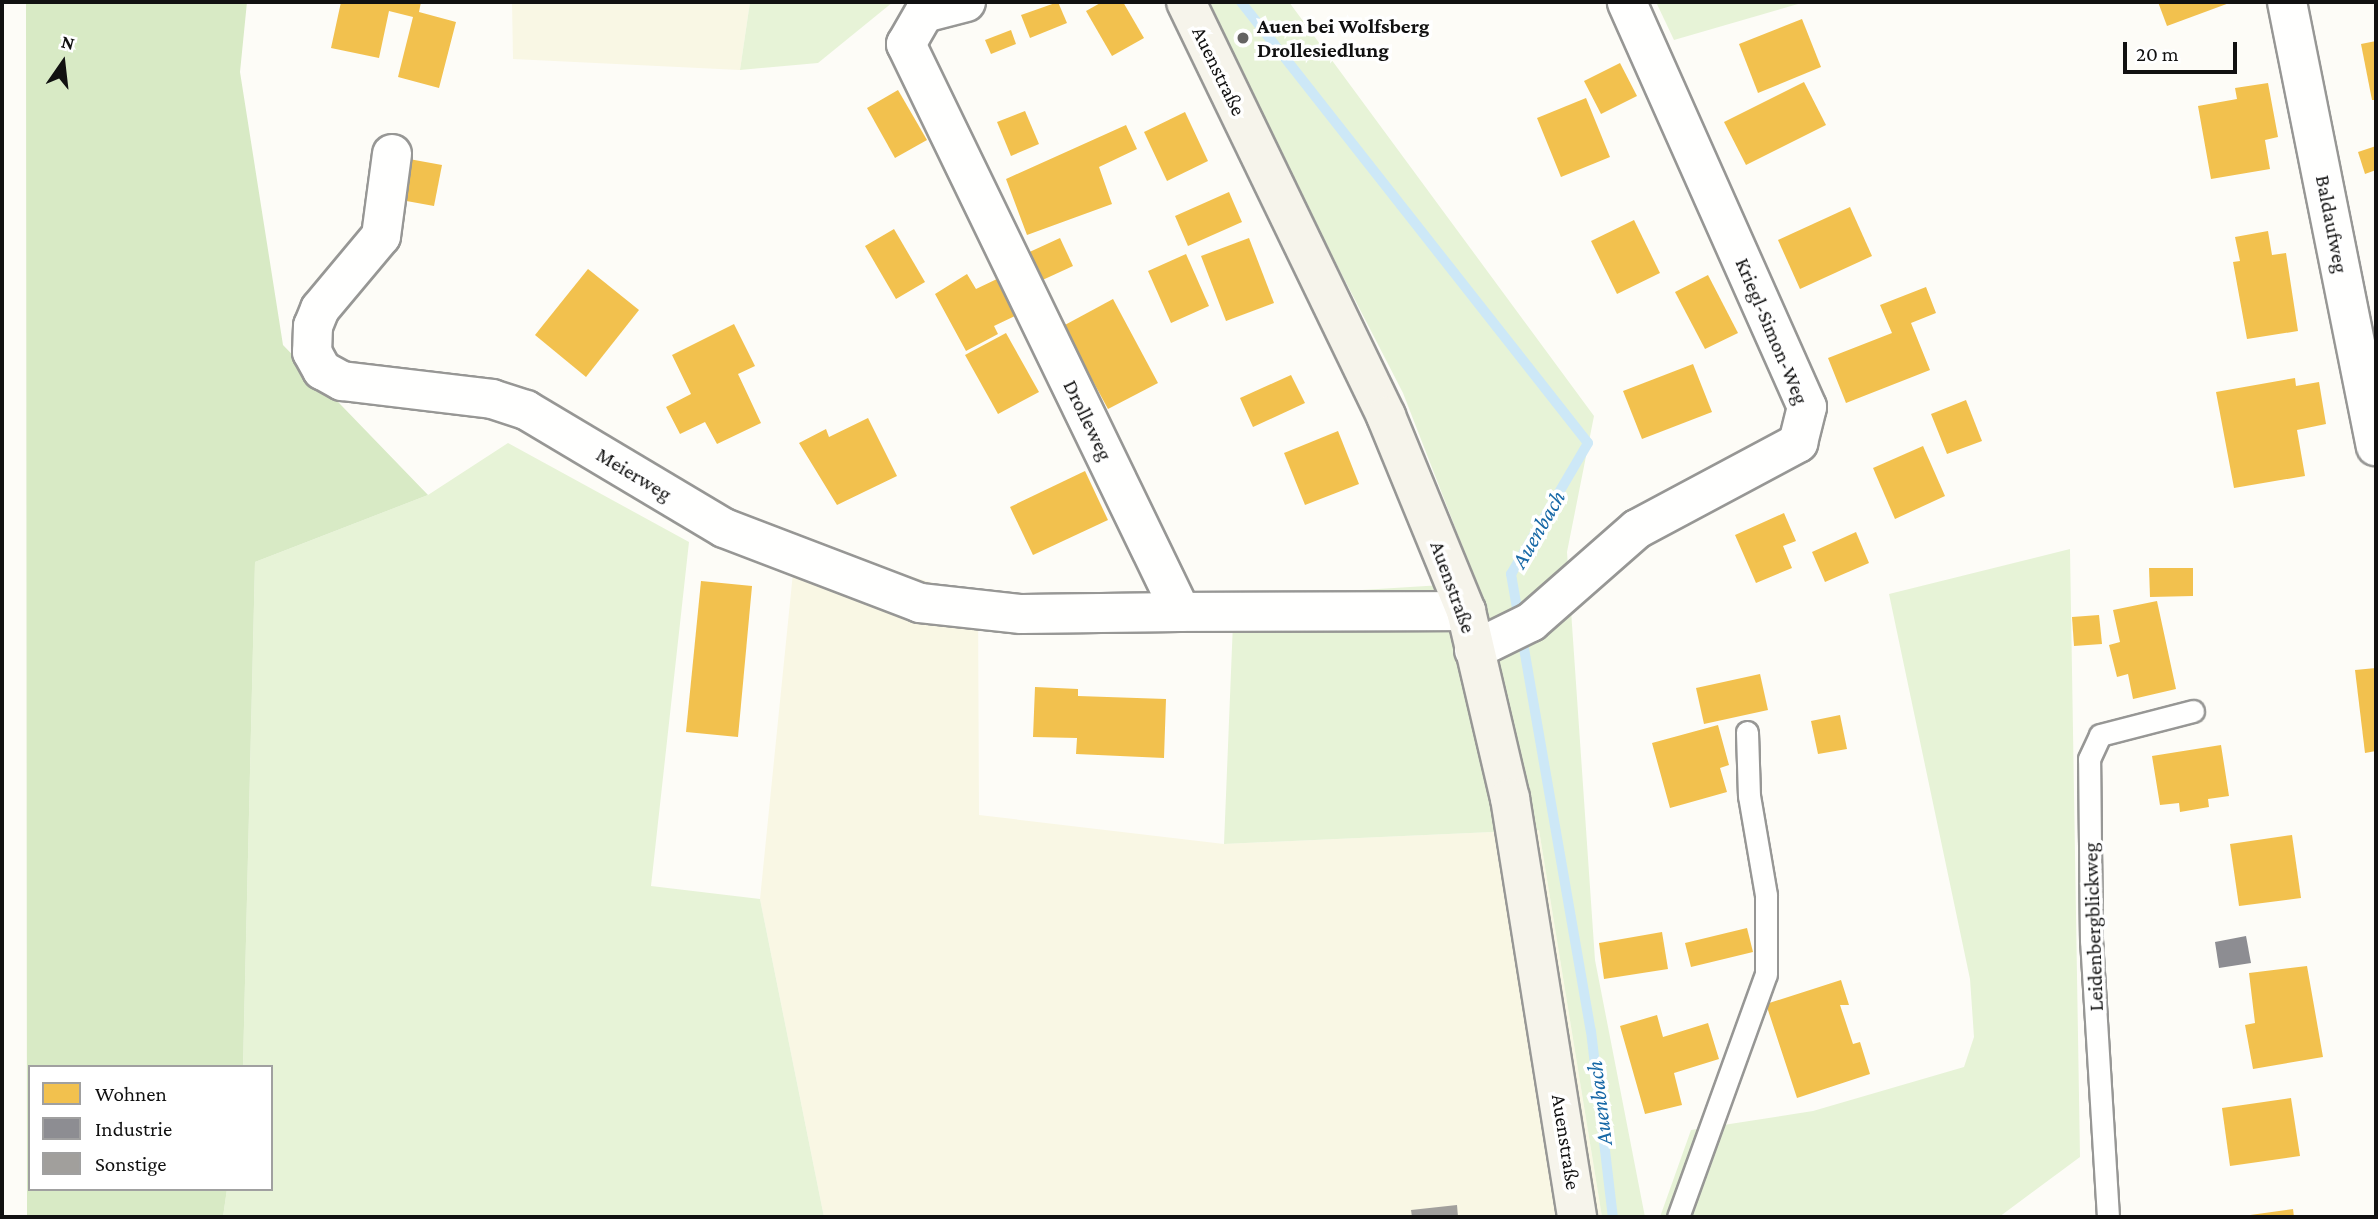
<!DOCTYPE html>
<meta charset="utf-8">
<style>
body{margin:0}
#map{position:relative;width:2378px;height:1219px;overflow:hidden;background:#fdfcf7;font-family:"Crimson Pro",serif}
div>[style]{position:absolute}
.farmland>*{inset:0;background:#f9f7e4}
.green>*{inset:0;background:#e7f3d7}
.forest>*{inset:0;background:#d8eac5}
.homes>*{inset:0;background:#f2c14e}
.industry>*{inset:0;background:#8d8d92}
.stream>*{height:10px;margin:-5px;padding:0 5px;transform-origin:5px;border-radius:5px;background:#cde8f7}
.building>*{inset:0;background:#a19f9c}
.roads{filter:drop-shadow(2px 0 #979795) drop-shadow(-2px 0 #979795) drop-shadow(0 2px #979795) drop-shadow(0 -2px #979795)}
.lane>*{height:21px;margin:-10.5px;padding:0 10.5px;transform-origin:10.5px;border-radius:10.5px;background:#fffffe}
.street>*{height:38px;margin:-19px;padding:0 19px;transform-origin:19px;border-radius:19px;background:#fffffe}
.secondary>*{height:38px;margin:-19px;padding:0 19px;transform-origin:19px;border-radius:19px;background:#f6f4eb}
.dots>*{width:19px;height:19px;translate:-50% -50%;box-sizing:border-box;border:4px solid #fff;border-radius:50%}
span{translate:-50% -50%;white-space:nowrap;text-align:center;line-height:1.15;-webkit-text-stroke:7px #fff;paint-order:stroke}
.poi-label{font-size:21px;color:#111;font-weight:700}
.left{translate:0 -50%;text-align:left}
.street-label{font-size:21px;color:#111}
.water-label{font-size:23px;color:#1768a6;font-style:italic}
.frame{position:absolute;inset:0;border:4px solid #111;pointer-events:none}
.legend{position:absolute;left:28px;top:1065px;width:245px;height:126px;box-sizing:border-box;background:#fff;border:2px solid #a0a0a0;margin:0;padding:9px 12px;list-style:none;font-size:21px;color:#111}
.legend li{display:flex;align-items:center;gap:14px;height:35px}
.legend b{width:35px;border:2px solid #a0a0a0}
.north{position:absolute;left:28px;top:28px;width:70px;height:70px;-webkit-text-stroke:5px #fff;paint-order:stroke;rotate:14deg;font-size:19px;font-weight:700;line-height:28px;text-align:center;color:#111}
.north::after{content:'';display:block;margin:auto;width:24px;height:32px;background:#111;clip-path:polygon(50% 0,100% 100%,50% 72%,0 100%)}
.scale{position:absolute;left:2123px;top:42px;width:114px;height:32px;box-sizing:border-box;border:4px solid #111;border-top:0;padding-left:9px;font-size:21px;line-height:24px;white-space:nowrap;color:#111;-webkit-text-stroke:5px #fff;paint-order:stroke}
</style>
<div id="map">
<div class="farmland">
<div style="clip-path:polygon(512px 2px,750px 2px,740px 70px,513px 59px)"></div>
<div style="clip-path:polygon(796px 543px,978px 596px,979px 815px,1224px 844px,1539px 830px,1602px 1217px,824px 1217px,760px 899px)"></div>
</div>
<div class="green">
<div style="clip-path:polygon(750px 2px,893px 2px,818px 63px,740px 70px)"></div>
<div style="clip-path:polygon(1210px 2px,1289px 2px,1594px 416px,1567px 552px,1595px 960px,1645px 1217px,1602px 1217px,1539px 830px,1224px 844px,1234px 598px,1442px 585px,1474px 576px,1403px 393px,1286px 166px)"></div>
<div style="clip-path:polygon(1656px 2px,1805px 2px,1674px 40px)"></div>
<div style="clip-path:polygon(508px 443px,689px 542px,651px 886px,760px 899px,824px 1217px,223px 1217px,227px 1189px,271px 1189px,271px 1067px,243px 1067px,255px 562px,428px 495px)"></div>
<div style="clip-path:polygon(2070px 549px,2080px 1157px,1999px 1217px,1660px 1217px,1691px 1130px,1813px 1111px,1964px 1067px,1974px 1037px,1970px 979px,1889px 594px)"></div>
</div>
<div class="forest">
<div style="clip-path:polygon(26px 2px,247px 2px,240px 72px,283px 345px,428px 495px,255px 562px,243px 1067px,30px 1067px,30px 1189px,227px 1189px,223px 1217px,27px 1217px)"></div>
</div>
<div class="homes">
<div style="clip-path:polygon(341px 2px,421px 2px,419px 12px,456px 22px,439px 88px,398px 77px,413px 17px,389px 11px,379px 58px,331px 48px)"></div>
<div style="clip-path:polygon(1058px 2px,1067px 23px,1030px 38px,1021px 15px)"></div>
<div style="clip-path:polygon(1102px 2px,1123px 2px,1144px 38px,1112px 56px,1086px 11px)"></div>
<div style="clip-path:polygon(2158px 2px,2232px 2px,2167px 26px)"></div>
<div style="clip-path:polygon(1802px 19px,1821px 67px,1758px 93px,1739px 44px)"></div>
<div style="clip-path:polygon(1011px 30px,1016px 44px,991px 54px,985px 40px)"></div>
<div style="clip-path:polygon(2376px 41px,2376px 100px,2372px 100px,2361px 44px)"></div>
<div style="clip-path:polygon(1620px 63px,1637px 96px,1601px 114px,1584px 81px)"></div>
<div style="clip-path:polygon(1804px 82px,1826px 125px,1746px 165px,1724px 122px)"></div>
<div style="clip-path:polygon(2268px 83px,2278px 137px,2265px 140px,2270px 169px,2211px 179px,2198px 106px,2237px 99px,2235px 88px)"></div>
<div style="clip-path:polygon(898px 90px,927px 140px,895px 158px,867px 108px)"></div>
<div style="clip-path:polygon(1586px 98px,1610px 157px,1561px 177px,1537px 118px)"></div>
<div style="clip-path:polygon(1025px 111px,1039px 144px,1011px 156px,997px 122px)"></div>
<div style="clip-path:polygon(1185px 112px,1208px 161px,1167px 181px,1144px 132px)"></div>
<div style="clip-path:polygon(1126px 125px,1137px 149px,1099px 167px,1112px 204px,1027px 235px,1006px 179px)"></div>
<div style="clip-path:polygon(2376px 146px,2376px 170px,2365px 174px,2358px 152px)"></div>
<div style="clip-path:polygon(409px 159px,442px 165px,434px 206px,401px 200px)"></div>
<div style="clip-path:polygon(1229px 192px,1242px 222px,1188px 246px,1175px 216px)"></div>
<div style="clip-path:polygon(1850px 207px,1872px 256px,1800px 289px,1778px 240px)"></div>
<div style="clip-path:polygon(1634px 220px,1660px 273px,1617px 294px,1591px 241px)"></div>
<div style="clip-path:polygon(894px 229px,925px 282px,896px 299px,865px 246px)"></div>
<div style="clip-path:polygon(2268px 231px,2272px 255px,2286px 253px,2298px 331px,2247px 339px,2233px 262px,2240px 261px,2235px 237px)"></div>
<div style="clip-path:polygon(1060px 238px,1073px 266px,1036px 283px,1023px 255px)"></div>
<div style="clip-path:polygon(1249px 238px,1274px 303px,1226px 321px,1201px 256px)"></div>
<div style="clip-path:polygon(1186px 254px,1209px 306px,1171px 323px,1148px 271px)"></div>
<div style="clip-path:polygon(588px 269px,639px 310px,586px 377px,535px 335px)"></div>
<div style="clip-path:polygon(967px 274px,976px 289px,999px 278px,1017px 315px,994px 326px,998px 334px,966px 351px,935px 294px)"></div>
<div style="clip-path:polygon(1708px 275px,1738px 333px,1705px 349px,1675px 292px)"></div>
<div style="clip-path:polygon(1926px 287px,1936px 313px,1911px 323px,1930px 370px,1846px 403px,1828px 358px,1892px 333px,1880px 305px)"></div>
<div style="clip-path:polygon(1113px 299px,1158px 383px,1108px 409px,1063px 326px)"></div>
<div style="clip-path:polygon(734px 324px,755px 366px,738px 374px,761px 423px,717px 444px,705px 422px,680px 434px,666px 407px,691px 394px,672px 355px)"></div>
<div style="clip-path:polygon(1006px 333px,1039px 392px,998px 414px,965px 355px)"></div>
<div style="clip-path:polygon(1693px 364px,1712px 412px,1642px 439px,1623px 391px)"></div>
<div style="clip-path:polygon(1291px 375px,1305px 403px,1253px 427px,1240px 398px)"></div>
<div style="clip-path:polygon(2295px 378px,2296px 386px,2319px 382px,2326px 424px,2297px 430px,2305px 476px,2234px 488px,2216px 392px)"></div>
<div style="clip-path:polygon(1966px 400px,1982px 441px,1947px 454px,1931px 414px)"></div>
<div style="clip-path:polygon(868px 418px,897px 476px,837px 505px,799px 443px,826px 429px,829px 437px)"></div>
<div style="clip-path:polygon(1338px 431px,1359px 484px,1305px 505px,1284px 453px)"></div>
<div style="clip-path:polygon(1923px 446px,1945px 496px,1895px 519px,1873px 468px)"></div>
<div style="clip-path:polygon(1085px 471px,1108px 520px,1033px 555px,1010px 507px)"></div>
<div style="clip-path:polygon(1784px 513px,1796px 541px,1783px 546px,1792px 568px,1756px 583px,1735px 535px)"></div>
<div style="clip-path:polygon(1856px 532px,1869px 563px,1825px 582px,1812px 552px)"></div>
<div style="clip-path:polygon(2149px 568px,2193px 568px,2193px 596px,2150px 597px)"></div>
<div style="clip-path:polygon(701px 581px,752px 586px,738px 737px,686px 732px)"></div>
<div style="clip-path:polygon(2157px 601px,2176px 689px,2133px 699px,2128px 674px,2117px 677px,2109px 645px,2120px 642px,2113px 610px)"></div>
<div style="clip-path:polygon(2099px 615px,2102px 644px,2074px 646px,2072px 617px)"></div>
<div style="clip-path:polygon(2376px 668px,2376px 751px,2365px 753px,2355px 670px)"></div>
<div style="clip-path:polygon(1760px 674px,1768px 710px,1704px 724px,1696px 688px)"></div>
<div style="clip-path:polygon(1035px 687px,1078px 689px,1078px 696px,1166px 699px,1164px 758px,1076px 754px,1077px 738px,1033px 737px)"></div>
<div style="clip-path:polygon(1840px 715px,1847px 749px,1818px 754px,1811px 721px)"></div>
<div style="clip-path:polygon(1718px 725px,1729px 765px,1720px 768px,1727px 792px,1670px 808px,1652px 743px)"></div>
<div style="clip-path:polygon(2221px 745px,2229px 796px,2208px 799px,2209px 807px,2180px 812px,2179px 803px,2160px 805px,2152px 756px)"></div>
<div style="clip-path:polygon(2292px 835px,2301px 898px,2239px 906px,2230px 844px)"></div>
<div style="clip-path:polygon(1747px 928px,1753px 952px,1691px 967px,1685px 943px)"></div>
<div style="clip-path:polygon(1662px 932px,1668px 969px,1604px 979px,1599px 943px)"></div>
<div style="clip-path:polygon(2307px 966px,2323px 1057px,2253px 1069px,2245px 1025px,2255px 1023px,2249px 973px)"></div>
<div style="clip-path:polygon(1841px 980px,1849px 1005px,1840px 1005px,1853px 1044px,1860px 1042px,1870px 1074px,1797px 1098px,1766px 1004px)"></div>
<div style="clip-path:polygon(1657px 1015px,1663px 1037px,1708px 1023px,1719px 1059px,1674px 1073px,1682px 1105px,1645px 1114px,1620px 1026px)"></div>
<div style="clip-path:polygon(2291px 1098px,2300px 1156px,2230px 1166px,2222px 1108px)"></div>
<div style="clip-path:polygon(2293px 1209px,2294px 1217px,2243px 1217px,2243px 1216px)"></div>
</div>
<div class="industry">
<div style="clip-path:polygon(2246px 936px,2251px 963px,2219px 968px,2215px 942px)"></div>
</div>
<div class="stream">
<div style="left:1241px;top:2px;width:561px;rotate:51.8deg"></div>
<div style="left:1588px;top:443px;width:152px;rotate:120.4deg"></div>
<div style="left:1511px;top:574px;width:464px;rotate:80.1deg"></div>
<div style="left:1591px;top:1031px;width:187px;rotate:83.3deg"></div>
</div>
<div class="building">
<div style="clip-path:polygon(1457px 1205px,1458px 1217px,1412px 1217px,1411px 1210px)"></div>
</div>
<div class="roads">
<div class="lane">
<div style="left:1678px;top:1217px;width:258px;rotate:-70.1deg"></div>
<div style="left:1766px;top:974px;width:79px;rotate:-90deg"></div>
<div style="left:1766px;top:895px;width:100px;rotate:-99.7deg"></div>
<div style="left:1749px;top:796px;width:64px;rotate:-91.8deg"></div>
<div style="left:2108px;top:1217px;width:277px;rotate:-93.5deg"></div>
<div style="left:2091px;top:941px;width:182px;rotate:-90.6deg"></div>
<div style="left:2089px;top:759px;width:26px;rotate:-65deg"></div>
<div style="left:2100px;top:735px;width:96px;rotate:-14.5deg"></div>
</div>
<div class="street">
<div style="left:966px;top:2px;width:43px;rotate:165.3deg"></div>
<div style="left:924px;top:13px;width:36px;rotate:120deg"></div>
<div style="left:906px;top:44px;width:631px;rotate:64.17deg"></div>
<div style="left:1181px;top:612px;width:285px;rotate:-0.2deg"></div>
<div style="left:2287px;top:2px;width:453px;rotate:78.7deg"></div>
<div style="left:392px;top:154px;width:83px;rotate:97.6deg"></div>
<div style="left:381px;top:236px;width:95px;rotate:129.9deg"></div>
<div style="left:320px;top:309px;width:18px;rotate:112deg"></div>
<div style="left:313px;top:326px;width:26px;rotate:92deg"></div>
<div style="left:312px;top:352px;width:21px;rotate:61deg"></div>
<div style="left:322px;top:370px;width:23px;rotate:29deg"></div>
<div style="left:342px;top:381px;width:151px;rotate:6.8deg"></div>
<div style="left:492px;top:399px;width:36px;rotate:18deg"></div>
<div style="left:526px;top:410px;width:230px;rotate:30.8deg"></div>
<div style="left:724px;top:528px;width:210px;rotate:20.9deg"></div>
<div style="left:920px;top:603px;width:102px;rotate:6.2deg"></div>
<div style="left:1021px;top:614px;width:160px;rotate:-0.7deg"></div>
<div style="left:1474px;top:650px;width:64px;rotate:-26.2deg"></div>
<div style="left:1531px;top:622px;width:141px;rotate:-41.3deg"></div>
<div style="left:1637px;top:529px;width:183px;rotate:-28.1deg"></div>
<div style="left:1798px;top:443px;width:37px;rotate:-76deg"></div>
<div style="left:1807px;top:407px;width:443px;rotate:-114deg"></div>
</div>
<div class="secondary">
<div style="left:1186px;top:2px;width:460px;rotate:64.2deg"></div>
<div style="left:1386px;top:416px;width:211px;rotate:67.7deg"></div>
<div style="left:1466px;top:611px;width:192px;rotate:76.8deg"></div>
<div style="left:1510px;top:798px;width:424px;rotate:80.9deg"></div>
</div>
</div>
<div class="dots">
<div style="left:1243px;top:38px;background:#646362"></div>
</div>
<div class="poi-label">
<span class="left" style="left:1257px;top:38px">Auen bei Wolfsberg<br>Drollesiedlung</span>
</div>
<div class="street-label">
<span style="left:1219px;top:71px;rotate:64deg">Auenstraße</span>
<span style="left:2332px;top:224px;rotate:79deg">Baldaufweg</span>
<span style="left:1772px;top:331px;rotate:67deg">Kriegl-Simon-Weg</span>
<span style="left:1088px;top:420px;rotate:64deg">Drolleweg</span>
<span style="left:634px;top:474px;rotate:31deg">Meierweg</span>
<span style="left:1453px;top:587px;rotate:70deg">Auenstraße</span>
<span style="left:2093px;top:927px;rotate:-92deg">Leidenbergblickweg</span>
<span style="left:1566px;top:1142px;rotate:81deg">Auenstraße</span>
</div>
<div class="water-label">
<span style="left:1538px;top:529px;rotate:-60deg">Auenbach</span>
<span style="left:1599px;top:1103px;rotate:-97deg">Auenbach</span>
</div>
<div class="frame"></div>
<ul class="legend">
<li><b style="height:19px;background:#f2c14e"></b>Wohnen</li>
<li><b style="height:19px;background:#8d8d92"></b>Industrie</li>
<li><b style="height:19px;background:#a19f9c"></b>Sonstige</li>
</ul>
<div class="north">N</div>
<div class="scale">20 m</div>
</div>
